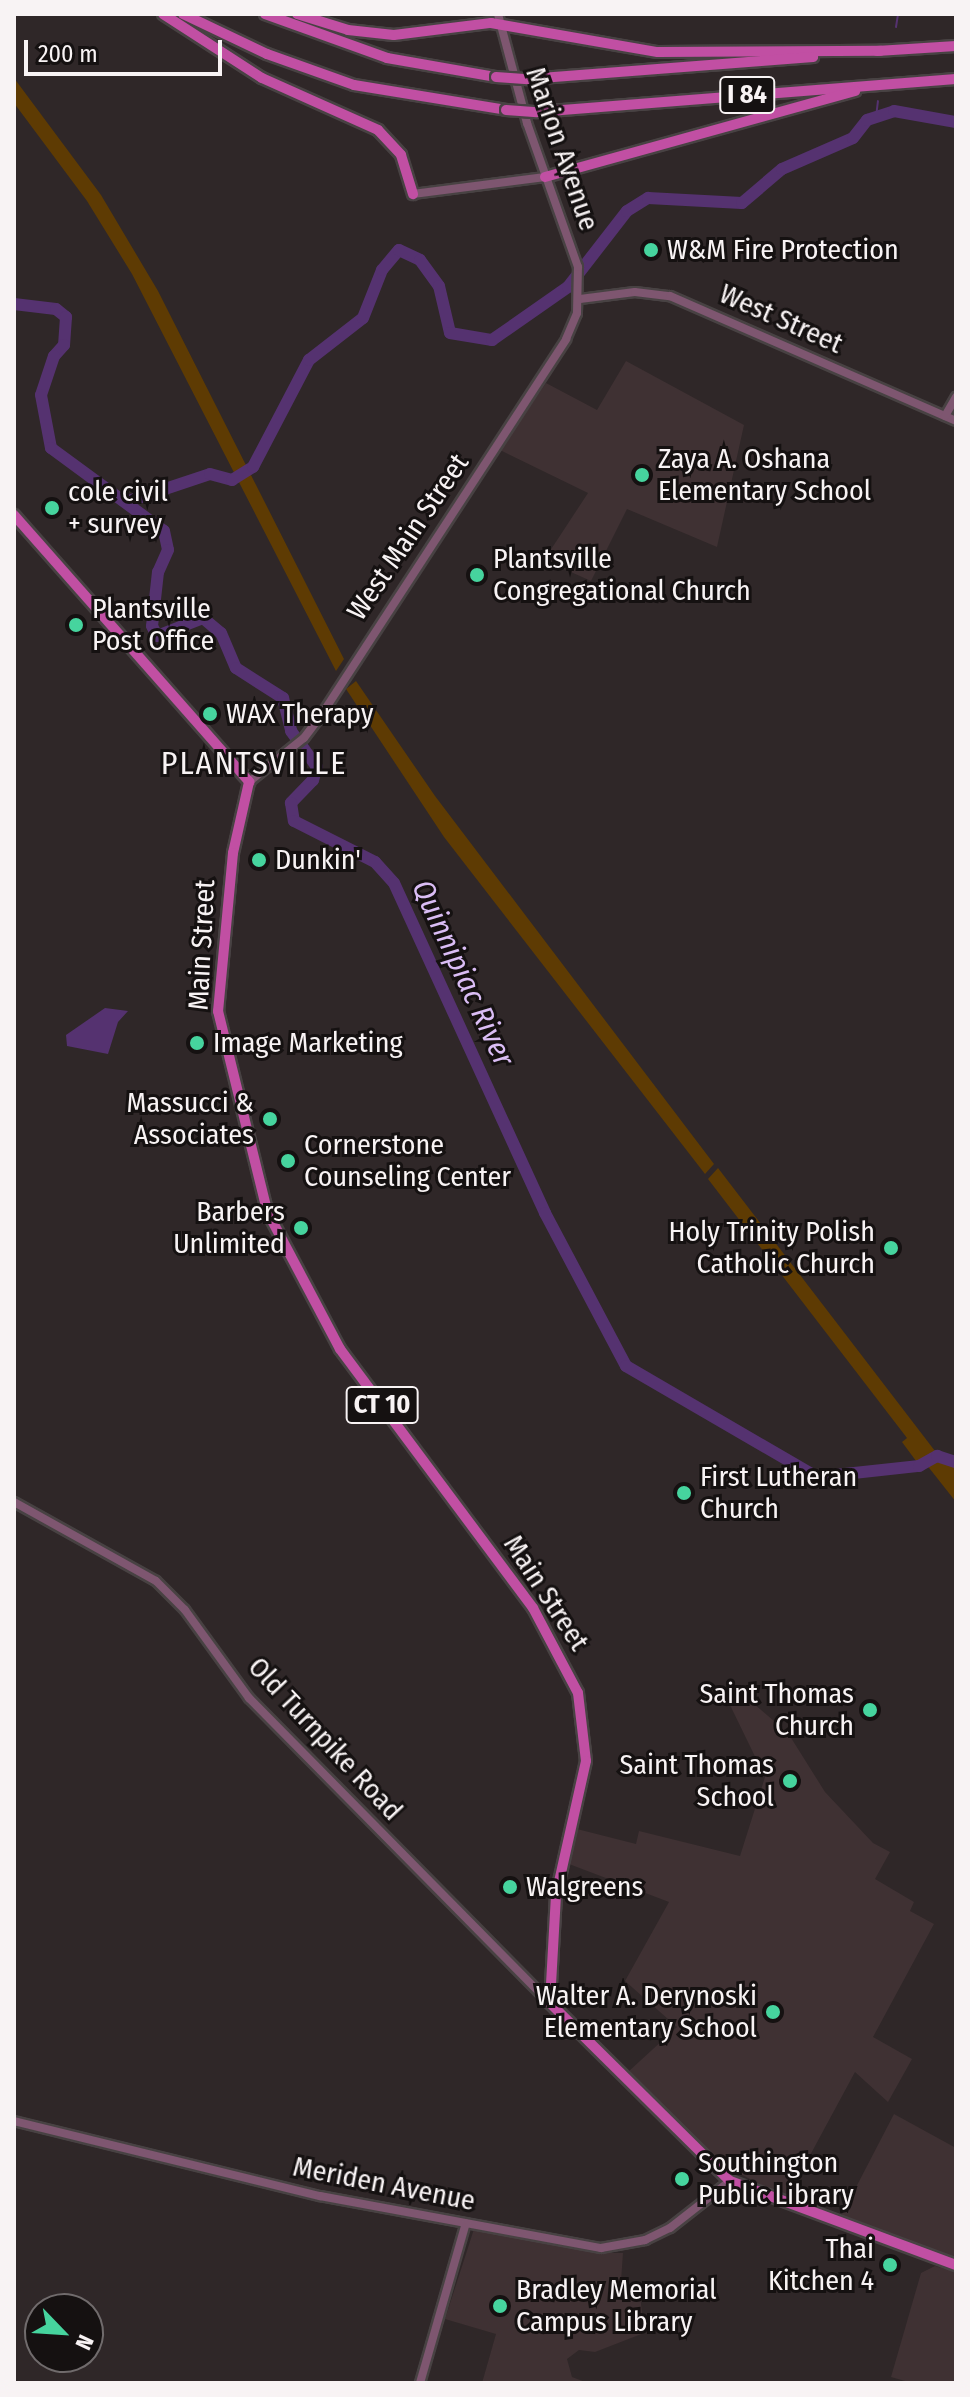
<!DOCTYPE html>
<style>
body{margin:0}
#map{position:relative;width:970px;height:2397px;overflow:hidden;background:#2f2728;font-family:"Fira Sans Condensed",sans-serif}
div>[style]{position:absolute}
.built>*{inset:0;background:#3f3133}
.green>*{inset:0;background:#5e3b03}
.water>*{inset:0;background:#553270}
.stream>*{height:2px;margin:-1px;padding:0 1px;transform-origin:1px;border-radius:1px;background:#553270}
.river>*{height:12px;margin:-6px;padding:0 6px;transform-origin:6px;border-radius:6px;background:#553270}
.roads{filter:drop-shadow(2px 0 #484243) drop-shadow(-2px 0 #484243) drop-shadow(0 2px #484243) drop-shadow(0 -2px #484243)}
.secondary>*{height:8px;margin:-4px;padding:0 4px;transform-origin:4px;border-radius:4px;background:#7e5670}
.highway>*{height:10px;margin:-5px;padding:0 5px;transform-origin:5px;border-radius:5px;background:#c14fa3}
.bridges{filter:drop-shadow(2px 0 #484243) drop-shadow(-2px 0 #484243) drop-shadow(0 2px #484243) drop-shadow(0 -2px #484243)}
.highway-bridge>*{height:10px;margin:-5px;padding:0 5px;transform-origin:5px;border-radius:5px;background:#c14fa3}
.dots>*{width:22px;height:22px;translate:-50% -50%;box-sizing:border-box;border:4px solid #151111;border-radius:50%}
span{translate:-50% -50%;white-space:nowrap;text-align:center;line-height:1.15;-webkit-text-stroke:6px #151111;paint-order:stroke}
.shield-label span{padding:2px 6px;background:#151111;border:2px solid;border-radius:6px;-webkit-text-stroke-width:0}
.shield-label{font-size:26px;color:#f8f3f4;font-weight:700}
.street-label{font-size:28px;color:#f8f3f4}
.poi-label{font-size:28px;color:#f8f3f4}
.left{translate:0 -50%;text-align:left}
.right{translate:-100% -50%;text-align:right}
.water-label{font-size:30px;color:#dabdf5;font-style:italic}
.quarter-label{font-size:32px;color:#f8f3f4;letter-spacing:2px}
.frame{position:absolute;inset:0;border:16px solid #f8f3f4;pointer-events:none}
.north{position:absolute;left:24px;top:2293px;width:80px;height:80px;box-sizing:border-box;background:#151111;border:2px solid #706b6c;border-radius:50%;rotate:115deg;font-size:22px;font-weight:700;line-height:32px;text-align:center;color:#f8f3f4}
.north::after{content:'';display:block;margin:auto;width:28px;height:36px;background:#46d49e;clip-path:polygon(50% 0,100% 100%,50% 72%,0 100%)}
.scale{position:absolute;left:24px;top:40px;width:198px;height:36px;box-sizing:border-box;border:4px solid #f8f3f4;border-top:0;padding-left:10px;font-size:24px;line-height:28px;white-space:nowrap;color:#f8f3f4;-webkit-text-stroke:6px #151111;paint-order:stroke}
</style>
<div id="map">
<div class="built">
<div style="clip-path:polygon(626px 361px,744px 425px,717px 547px,627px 509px,591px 581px,544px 560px,588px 493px,500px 450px,546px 383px,597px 410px)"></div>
<div style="clip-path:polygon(740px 1692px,788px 1733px,825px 1792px,873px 1843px,890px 1852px,875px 1879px,914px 1902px,910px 1911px,934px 1924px,873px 2037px,912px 2059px,888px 2102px,855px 2072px,787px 2198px,721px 2164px,628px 2072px,677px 2027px,625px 1981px,669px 1902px,569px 1864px,577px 1829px,636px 1844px,639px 1831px,740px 1856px,765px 1777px,729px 1703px)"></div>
<div style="clip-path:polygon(894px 2114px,956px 2148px,956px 2258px,839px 2220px)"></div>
<div style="clip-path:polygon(474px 2229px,596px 2253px,623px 2253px,620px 2295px,640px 2294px,644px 2333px,595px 2352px,579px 2350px,567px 2359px,572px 2377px,588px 2383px,482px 2383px,496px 2334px,445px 2319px)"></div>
<div style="clip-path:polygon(935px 2266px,956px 2272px,956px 2383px,912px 2383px,891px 2377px,921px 2273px)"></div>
</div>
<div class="green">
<div style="clip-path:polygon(14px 78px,101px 195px,158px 291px,344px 659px,336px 671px,132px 274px,87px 201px,14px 103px)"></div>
<div style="clip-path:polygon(356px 681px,435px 796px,714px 1164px,705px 1174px,444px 837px,346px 689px)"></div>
<div style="clip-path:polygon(718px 1168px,935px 1451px,944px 1462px,956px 1462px,956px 1502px,926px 1464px,919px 1465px,902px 1442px,907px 1438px,708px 1179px)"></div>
</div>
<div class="water">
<div style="clip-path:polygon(105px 1008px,128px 1011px,118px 1022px,108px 1054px,67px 1046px,66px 1035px)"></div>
</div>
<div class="stream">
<div style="left:896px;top:27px;width:13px;rotate:-81deg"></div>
<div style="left:876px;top:117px;width:16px;rotate:-83deg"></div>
</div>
<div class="river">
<div style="left:14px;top:304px;width:42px;rotate:6.8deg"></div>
<div style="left:56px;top:309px;width:13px;rotate:39deg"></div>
<div style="left:66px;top:317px;width:28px;rotate:94deg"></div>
<div style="left:64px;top:345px;width:15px;rotate:132deg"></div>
<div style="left:54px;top:356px;width:41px;rotate:108.4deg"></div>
<div style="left:41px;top:395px;width:54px;rotate:79.3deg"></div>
<div style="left:51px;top:448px;width:140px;rotate:36.3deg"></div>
<div style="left:164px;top:531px;width:19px;rotate:78deg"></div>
<div style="left:168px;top:550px;width:24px;rotate:114deg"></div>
<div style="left:158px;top:572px;width:54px;rotate:96.3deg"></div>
<div style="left:152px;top:626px;width:11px;rotate:63deg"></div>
<div style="left:157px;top:636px;width:49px;rotate:-21.4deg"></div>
<div style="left:203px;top:618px;width:23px;rotate:40deg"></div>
<div style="left:221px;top:633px;width:38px;rotate:67deg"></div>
<div style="left:236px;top:668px;width:56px;rotate:32.6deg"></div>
<div style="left:283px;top:698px;width:34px;rotate:76deg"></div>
<div style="left:291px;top:731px;width:44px;rotate:54.2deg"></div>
<div style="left:317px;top:767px;width:14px;rotate:107deg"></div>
<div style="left:313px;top:780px;width:32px;rotate:134deg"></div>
<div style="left:291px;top:803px;width:18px;rotate:81deg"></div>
<div style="left:294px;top:821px;width:91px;rotate:26.8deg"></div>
<div style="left:375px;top:862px;width:28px;rotate:48deg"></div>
<div style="left:394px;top:883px;width:363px;rotate:65.4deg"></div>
<div style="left:545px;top:1213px;width:173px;rotate:62.1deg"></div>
<div style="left:626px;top:1366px;width:221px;rotate:30.2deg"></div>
<div style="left:817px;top:1477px;width:103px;rotate:-6.2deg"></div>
<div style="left:919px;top:1466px;width:21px;rotate:-29deg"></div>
<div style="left:937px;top:1456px;width:20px;rotate:18deg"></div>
<div style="left:129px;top:501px;width:85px;rotate:-18.4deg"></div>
<div style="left:210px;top:474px;width:23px;rotate:15deg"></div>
<div style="left:232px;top:480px;width:25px;rotate:-32deg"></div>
<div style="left:253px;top:467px;width:121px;rotate:-62.4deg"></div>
<div style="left:309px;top:360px;width:68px;rotate:-37.9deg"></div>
<div style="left:363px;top:318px;width:52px;rotate:-68.4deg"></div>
<div style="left:382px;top:270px;width:26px;rotate:-50deg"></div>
<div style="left:399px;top:250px;width:23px;rotate:25deg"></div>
<div style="left:420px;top:260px;width:32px;rotate:54deg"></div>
<div style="left:439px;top:286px;width:48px;rotate:76.8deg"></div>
<div style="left:450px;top:333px;width:43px;rotate:9.5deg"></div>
<div style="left:492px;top:340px;width:93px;rotate:-34.9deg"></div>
<div style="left:568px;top:287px;width:96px;rotate:-52.2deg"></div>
<div style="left:627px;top:211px;width:25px;rotate:-32deg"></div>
<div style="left:648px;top:198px;width:94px;rotate:3deg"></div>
<div style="left:742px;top:203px;width:52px;rotate:-40.4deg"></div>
<div style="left:782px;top:169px;width:77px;rotate:-23.6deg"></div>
<div style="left:853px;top:138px;width:23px;rotate:-52deg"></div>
<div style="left:867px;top:120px;width:28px;rotate:-18deg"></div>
<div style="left:894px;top:111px;width:63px;rotate:10.1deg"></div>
</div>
<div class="roads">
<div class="secondary">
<div style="left:413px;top:194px;width:133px;rotate:-7.3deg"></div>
<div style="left:580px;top:299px;width:55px;rotate:-7.3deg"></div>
<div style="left:635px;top:292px;width:35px;rotate:7deg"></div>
<div style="left:670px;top:296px;width:312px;rotate:23.6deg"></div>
<div style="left:945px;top:416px;width:22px;rotate:-60deg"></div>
<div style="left:249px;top:782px;width:70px;rotate:-38.7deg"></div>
<div style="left:304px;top:738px;width:26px;rotate:-53deg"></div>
<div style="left:320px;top:717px;width:451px;rotate:-56.9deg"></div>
<div style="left:566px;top:339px;width:28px;rotate:-67deg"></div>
<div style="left:577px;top:313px;width:46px;rotate:-88.8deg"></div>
<div style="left:578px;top:267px;width:153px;rotate:-109.5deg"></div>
<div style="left:527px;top:123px;width:113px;rotate:-104.9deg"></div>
<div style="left:14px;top:1502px;width:162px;rotate:29.1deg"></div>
<div style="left:156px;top:1581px;width:41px;rotate:45deg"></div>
<div style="left:185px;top:1610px;width:109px;rotate:54deg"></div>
<div style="left:249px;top:1698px;width:429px;rotate:45.4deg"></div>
<div style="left:14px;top:2121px;width:315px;rotate:13.8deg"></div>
<div style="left:320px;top:2196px;width:286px;rotate:10.5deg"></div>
<div style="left:601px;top:2248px;width:45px;rotate:-10.3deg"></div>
<div style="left:645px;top:2240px;width:28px;rotate:-26deg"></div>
<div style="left:670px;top:2228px;width:76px;rotate:-38.1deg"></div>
<div style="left:420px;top:2383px;width:166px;rotate:-74deg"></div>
</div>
<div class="highway">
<div style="left:163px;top:14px;width:118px;rotate:32.9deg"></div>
<div style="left:262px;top:78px;width:127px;rotate:24.1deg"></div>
<div style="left:378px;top:130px;width:34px;rotate:47deg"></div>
<div style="left:401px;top:155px;width:41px;rotate:72.9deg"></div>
<div style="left:183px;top:14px;width:93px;rotate:25.5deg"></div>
<div style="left:267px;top:54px;width:92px;rotate:19.6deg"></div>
<div style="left:354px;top:85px;width:154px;rotate:9.3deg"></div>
<div style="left:265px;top:14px;width:130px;rotate:19.8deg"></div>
<div style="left:387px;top:58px;width:111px;rotate:9.9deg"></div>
<div style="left:297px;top:14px;width:53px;rotate:17.4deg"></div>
<div style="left:348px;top:30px;width:46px;rotate:6.2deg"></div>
<div style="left:394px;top:35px;width:98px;rotate:-7.1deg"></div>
<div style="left:491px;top:23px;width:169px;rotate:9.9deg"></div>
<div style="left:658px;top:52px;width:223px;rotate:-0.3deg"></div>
<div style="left:877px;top:51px;width:79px;rotate:-3.6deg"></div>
<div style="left:528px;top:79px;width:286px;rotate:-4.4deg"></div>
<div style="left:537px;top:112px;width:420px;rotate:-4.5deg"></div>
<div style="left:545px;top:177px;width:322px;rotate:-15.5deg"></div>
<div style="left:14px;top:515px;width:356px;rotate:48.6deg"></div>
<div style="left:249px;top:782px;width:73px;rotate:102.7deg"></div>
<div style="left:233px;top:853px;width:159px;rotate:95.4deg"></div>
<div style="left:218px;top:1011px;width:206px;rotate:76.2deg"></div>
<div style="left:267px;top:1211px;width:156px;rotate:62.1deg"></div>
<div style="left:340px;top:1349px;width:323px;rotate:53.3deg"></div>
<div style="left:533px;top:1608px;width:96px;rotate:62.1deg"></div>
<div style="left:578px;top:1693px;width:68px;rotate:83.3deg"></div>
<div style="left:586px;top:1761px;width:137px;rotate:102.6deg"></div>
<div style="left:556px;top:1895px;width:108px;rotate:93.2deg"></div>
<div style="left:550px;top:2003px;width:253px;rotate:44.7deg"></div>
<div style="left:730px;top:2181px;width:241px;rotate:20.4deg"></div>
</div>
</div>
<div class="bridges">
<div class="highway-bridge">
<div style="left:496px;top:77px;width:32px;rotate:4deg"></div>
<div style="left:506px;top:110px;width:31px;rotate:4deg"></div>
</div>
</div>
<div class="dots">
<div style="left:651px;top:250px;background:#46d49e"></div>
<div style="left:642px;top:475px;background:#46d49e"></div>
<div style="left:52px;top:508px;background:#46d49e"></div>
<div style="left:477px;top:575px;background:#46d49e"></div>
<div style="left:76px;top:625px;background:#46d49e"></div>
<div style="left:210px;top:714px;background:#46d49e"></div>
<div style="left:259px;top:860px;background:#46d49e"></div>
<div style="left:197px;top:1043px;background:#46d49e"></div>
<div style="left:270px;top:1119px;background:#46d49e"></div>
<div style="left:288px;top:1161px;background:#46d49e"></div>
<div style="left:301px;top:1228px;background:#46d49e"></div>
<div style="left:891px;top:1248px;background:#46d49e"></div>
<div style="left:684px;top:1493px;background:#46d49e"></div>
<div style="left:870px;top:1710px;background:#46d49e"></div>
<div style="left:790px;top:1781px;background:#46d49e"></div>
<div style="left:510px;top:1887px;background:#46d49e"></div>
<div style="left:773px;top:2012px;background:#46d49e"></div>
<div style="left:682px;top:2179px;background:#46d49e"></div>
<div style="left:890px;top:2265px;background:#46d49e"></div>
<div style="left:500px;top:2306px;background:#46d49e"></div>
</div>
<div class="shield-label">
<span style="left:747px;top:95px">I 84</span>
<span style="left:382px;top:1405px">CT 10</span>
</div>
<div class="street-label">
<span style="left:562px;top:149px;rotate:71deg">Marion Avenue</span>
<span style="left:781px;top:319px;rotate:24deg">West Street</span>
<span style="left:408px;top:537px;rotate:-56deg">West Main Street</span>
<span style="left:202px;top:945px;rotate:-87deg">Main Street</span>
<span style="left:546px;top:1593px;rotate:57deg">Main Street</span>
<span style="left:325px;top:1739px;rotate:47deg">Old Turnpike Road</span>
<span style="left:384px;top:2184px;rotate:11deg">Meriden Avenue</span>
</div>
<div class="poi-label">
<span class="left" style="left:667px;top:250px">W&amp;M Fire Protection</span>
<span class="left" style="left:658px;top:475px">Zaya A. Oshana<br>Elementary School</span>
<span class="left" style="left:68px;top:508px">cole civil<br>+ survey</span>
<span class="left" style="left:493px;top:575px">Plantsville<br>Congregational Church</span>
<span class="left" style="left:92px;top:625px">Plantsville<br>Post Office</span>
<span class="left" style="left:226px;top:714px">WAX Therapy</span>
<span class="left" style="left:275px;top:860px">Dunkin'</span>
<span class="left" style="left:213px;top:1043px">Image Marketing</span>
<span class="right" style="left:254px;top:1119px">Massucci &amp;<br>Associates</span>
<span class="left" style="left:304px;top:1161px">Cornerstone<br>Counseling Center</span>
<span class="right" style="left:285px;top:1228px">Barbers<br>Unlimited</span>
<span class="right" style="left:875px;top:1248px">Holy Trinity Polish<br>Catholic Church</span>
<span class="left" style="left:700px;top:1493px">First Lutheran<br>Church</span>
<span class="right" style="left:854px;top:1710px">Saint Thomas<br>Church</span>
<span class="right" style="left:774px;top:1781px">Saint Thomas<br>School</span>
<span class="left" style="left:526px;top:1887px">Walgreens</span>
<span class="right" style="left:757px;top:2012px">Walter A. Derynoski<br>Elementary School</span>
<span class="left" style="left:698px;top:2179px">Southington<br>Public Library</span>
<span class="right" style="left:874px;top:2265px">Thai<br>Kitchen 4</span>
<span class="left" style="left:516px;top:2306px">Bradley Memorial<br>Campus Library</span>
</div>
<div class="water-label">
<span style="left:463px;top:973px;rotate:65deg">Quinnipiac River</span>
</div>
<div class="quarter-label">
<span style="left:254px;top:763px">PLANTSVILLE</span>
</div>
<div class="frame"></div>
<div class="north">N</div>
<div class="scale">200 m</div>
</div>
